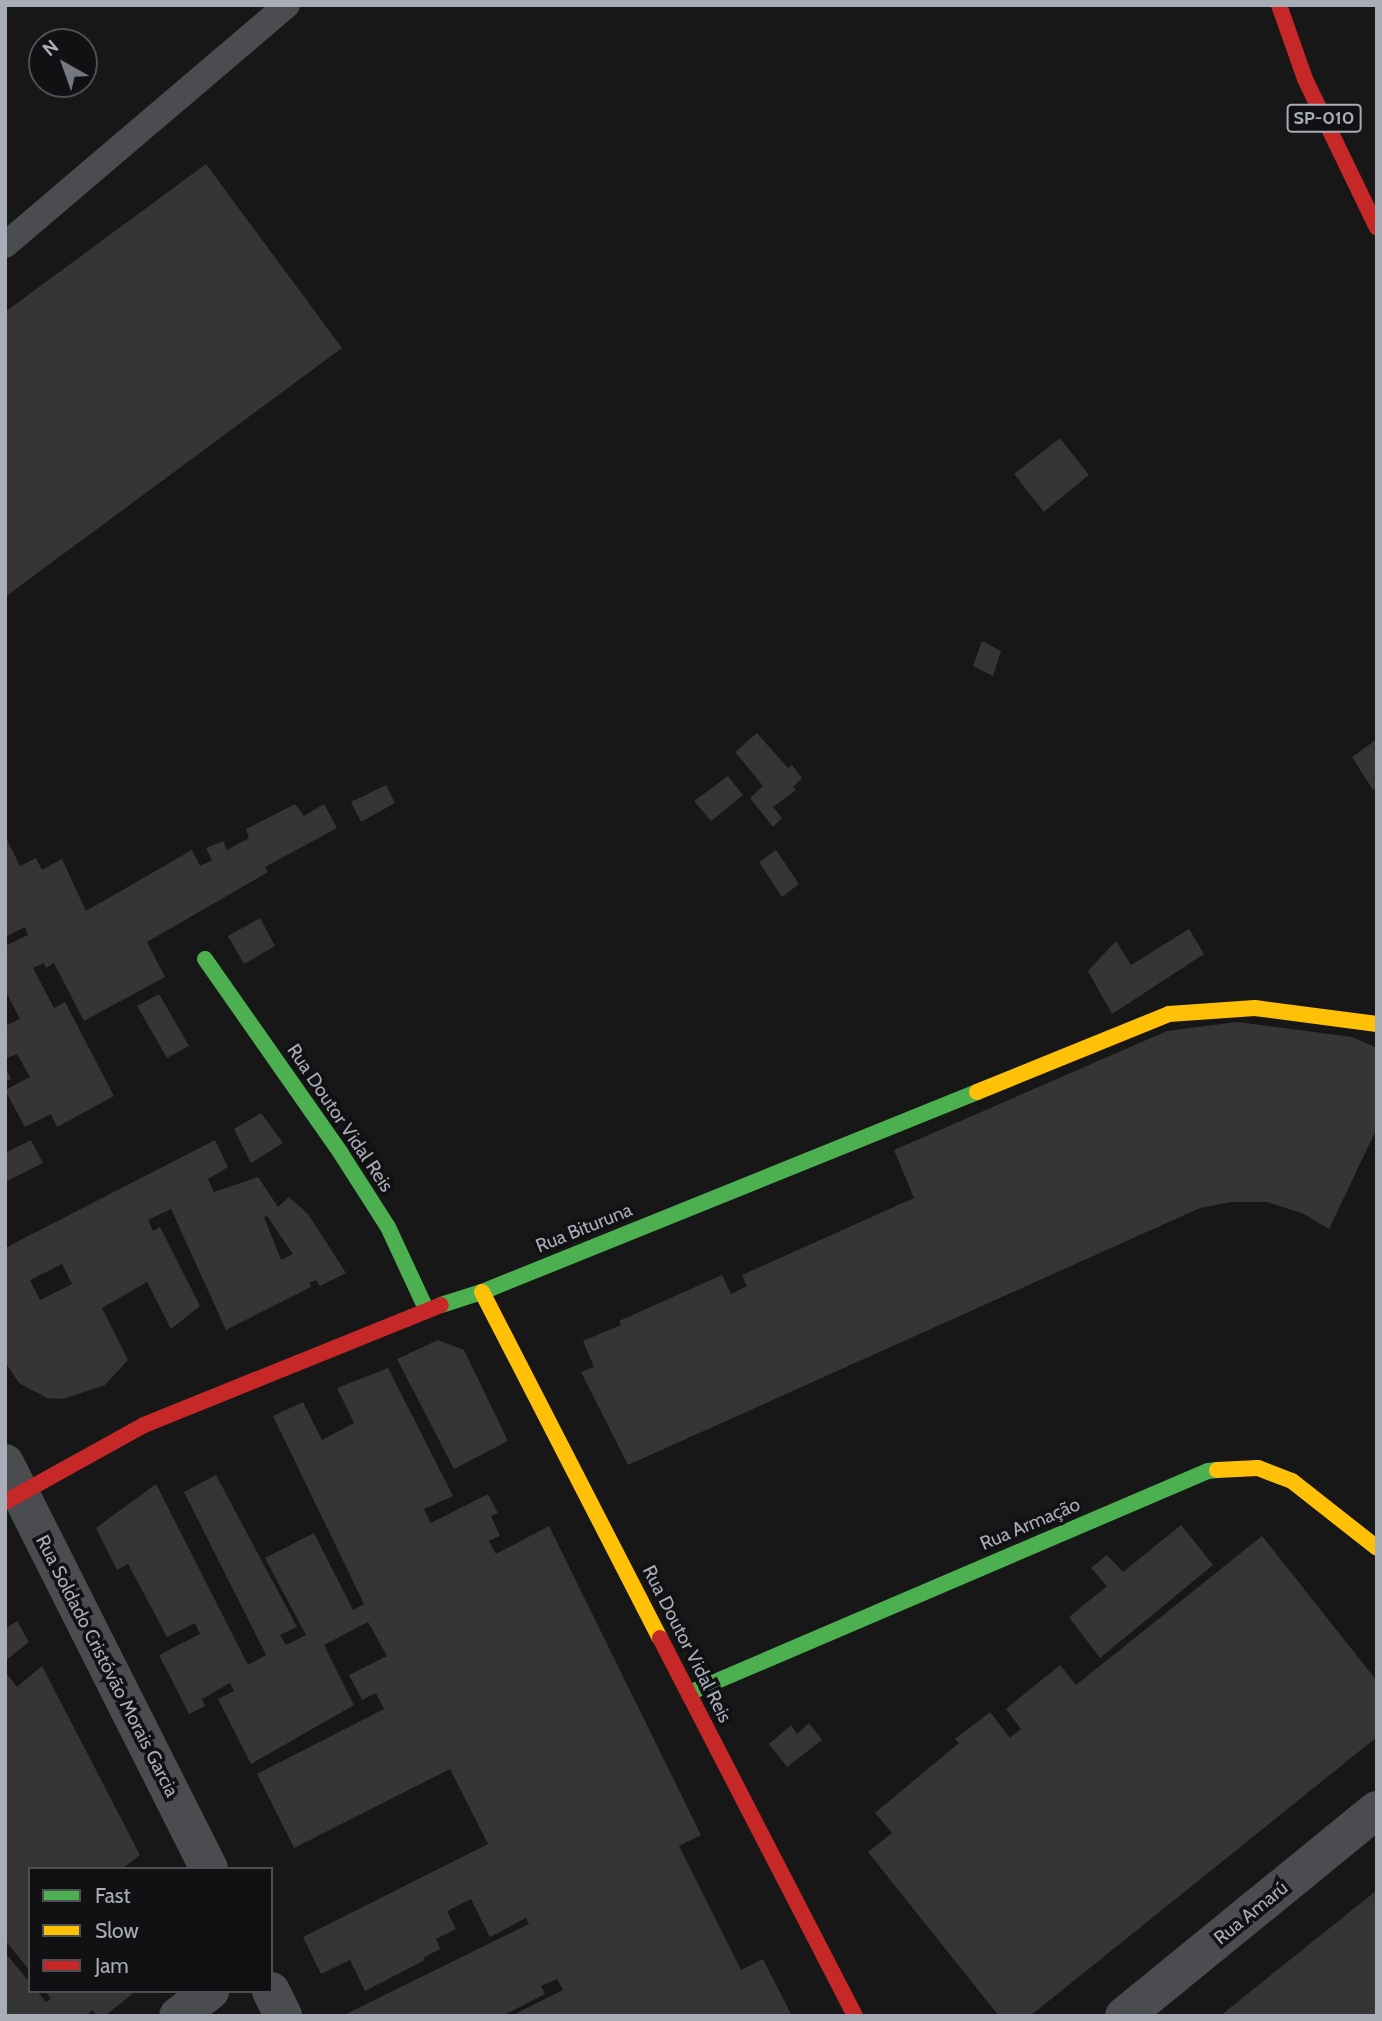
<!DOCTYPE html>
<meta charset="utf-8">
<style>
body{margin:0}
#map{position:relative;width:1382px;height:2021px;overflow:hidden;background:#171717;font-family:Cabin,sans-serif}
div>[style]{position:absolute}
.building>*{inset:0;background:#353536}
.lane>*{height:26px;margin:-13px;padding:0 13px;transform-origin:13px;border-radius:13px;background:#4b4c50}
.street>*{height:38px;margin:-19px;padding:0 19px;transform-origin:19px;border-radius:19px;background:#4b4c50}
.fast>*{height:16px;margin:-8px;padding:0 8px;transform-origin:8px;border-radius:8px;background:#4caf50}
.slow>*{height:16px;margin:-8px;padding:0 8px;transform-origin:8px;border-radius:8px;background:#ffc107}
.jam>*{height:16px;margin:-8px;padding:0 8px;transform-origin:8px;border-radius:8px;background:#c62828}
span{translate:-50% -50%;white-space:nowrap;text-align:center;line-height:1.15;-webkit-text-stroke:7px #111113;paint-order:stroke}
.shield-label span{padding:2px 5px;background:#111113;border:2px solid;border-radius:5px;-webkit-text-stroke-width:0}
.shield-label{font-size:18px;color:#a8adb8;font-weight:700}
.street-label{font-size:19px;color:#a8adb8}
.frame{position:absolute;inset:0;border:7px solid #a8adb8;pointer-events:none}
.legend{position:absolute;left:28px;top:1867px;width:245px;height:126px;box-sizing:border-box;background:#111113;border:2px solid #4d4f55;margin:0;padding:9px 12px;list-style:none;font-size:21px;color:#a8adb8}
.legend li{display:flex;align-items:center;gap:14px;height:35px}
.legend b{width:35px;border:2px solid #4d4f55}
.north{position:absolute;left:28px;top:28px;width:70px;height:70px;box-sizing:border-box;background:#111113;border:2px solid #4d4f55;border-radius:50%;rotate:320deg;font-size:19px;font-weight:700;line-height:28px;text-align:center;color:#a8adb8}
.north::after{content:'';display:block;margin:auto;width:24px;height:32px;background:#757880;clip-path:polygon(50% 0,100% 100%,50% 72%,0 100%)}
</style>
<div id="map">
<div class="building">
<div style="clip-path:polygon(206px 164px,342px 348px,5px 597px,5px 312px)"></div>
<div style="clip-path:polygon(1060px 438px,1089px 475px,1044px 512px,1014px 474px)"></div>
<div style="clip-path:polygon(982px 641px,1001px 651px,993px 676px,973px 666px)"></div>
<div style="clip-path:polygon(757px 733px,788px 768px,792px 765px,802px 778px,793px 787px,796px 790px,773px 807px,782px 818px,773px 827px,750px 798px,763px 786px,735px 752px)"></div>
<div style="clip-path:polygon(1377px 739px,1377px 788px,1373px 790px,1352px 757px)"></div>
<div style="clip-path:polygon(728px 776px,743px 795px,711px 821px,694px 801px)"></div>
<div style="clip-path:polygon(386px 785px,395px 803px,361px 822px,351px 802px)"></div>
<div style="clip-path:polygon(295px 804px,304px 816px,324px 804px,337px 828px,265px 867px,268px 872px,147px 942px,165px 977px,84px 1021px,54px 963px,46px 968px,44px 963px,33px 968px,54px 1008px,65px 1002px,114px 1096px,57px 1127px,51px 1114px,25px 1127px,5px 1090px,30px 1077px,17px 1054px,5px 1059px,5px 1026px,20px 1019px,5px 990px,5px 946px,28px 935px,25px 927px,5px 937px,5px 836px,20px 866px,36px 858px,42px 870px,62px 859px,86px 911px,192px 850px,200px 866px,212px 860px,206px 848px,223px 841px,227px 850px,249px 838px,246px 829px)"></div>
<div style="clip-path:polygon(776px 850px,799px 884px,782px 897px,759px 862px)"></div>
<div style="clip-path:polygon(260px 918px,275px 946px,244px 964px,228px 936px)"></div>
<div style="clip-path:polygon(1189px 929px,1204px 954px,1112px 1014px,1088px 971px,1116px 941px,1131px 965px)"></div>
<div style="clip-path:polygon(159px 994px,189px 1046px,167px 1058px,137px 1006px)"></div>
<div style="clip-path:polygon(1237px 1022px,1352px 1037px,1377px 1048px,1377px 1128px,1329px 1229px,1302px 1213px,1267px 1202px,1231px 1202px,1200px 1208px,628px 1465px,581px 1372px,594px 1367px,583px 1341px,621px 1325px,619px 1321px,722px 1275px,731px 1294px,747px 1286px,742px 1275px,914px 1198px,894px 1150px,1167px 1031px)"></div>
<div style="clip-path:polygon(5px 1066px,11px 1079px,5px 1082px)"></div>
<div style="clip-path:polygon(261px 1113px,283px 1143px,251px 1163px,234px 1129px)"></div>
<div style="clip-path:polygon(31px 1140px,43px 1163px,5px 1182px,5px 1153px)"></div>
<div style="clip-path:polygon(evenodd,215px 1140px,228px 1167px,208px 1179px,214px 1192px,258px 1177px,278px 1207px,289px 1197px,308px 1214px,346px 1273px,320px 1286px,316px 1280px,309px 1283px,311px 1287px,226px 1330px,171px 1209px,148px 1220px,153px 1231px,160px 1227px,200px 1306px,171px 1329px,147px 1282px,102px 1308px,128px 1360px,105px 1385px,63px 1399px,47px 1398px,19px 1383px,5px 1362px,5px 1248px,215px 1140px,267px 1216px,293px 1254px,281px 1260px,264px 1217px,267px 1216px,215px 1140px,62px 1264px,72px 1284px,40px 1300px,30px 1280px,62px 1264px)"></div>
<div style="clip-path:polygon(438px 1340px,464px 1350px,508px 1441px,454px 1469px,397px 1359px)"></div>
<div style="clip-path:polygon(388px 1368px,453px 1496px,424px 1509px,431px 1523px,488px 1494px,498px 1513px,491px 1516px,500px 1536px,489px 1541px,496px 1554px,549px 1526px,701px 1835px,679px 1846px,741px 1970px,763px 1959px,792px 2016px,519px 2016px,517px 2013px,563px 1990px,557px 1979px,541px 1986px,545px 1994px,502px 2016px,342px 2016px,529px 1924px,526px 1918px,490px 1937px,471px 1899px,447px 1911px,456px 1929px,436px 1939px,440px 1949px,423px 1958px,425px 1960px,365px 1991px,350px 1960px,321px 1974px,303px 1937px,488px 1844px,450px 1769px,294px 1848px,257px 1774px,384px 1709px,376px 1693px,362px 1700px,349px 1675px,387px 1656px,368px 1622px,324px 1645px,354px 1705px,251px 1764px,218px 1699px,234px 1691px,230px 1683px,202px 1699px,205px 1706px,189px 1714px,159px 1655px,200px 1634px,195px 1623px,167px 1637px,128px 1564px,117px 1570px,96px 1528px,156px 1484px,248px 1665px,266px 1655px,184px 1492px,216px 1475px,297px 1627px,280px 1635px,286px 1645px,306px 1635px,265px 1558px,314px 1533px,353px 1610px,364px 1604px,273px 1416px,303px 1402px,322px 1440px,354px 1423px,337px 1388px)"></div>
<div style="clip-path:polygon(1181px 1525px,1213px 1565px,1100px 1658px,1069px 1617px,1107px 1586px,1091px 1568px,1107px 1555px,1123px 1572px)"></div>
<div style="clip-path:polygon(1262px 1536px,1377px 1681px,1377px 1737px,1030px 2016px,999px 2016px,868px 1852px,892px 1833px,875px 1813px,959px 1743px,955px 1739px,990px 1712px,1010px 1738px,1021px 1729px,1006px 1709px,1060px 1665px,1076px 1685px)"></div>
<div style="clip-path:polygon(17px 1621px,29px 1642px,5px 1661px,5px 1629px)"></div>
<div style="clip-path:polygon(42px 1666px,140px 1855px,122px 1869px,30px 1869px,30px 1971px,5px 1940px,5px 1671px,17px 1687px)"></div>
<div style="clip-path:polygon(809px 1723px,822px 1740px,787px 1767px,769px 1744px,791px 1725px,797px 1734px)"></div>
<div style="clip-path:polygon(1377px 1890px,1377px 2016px,1220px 2016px)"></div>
<div style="clip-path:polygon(7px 1955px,30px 1983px,30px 1991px,37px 1991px,46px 2002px,51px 1999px,45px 1991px,136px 1991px,105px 2016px,97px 2016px,92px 2010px,86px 2016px,5px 2016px)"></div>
</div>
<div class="lane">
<div style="left:5px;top:245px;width:370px;rotate:-40.4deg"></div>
</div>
<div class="street">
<div style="left:5px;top:1463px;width:454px;rotate:63.3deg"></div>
<div style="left:271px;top:1991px;width:28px;rotate:64deg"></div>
<div style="left:178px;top:2016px;width:41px;rotate:-38deg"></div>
<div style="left:1124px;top:2016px;width:326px;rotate:-39.2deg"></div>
</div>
<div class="fast">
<div style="left:205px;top:959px;width:236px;rotate:55deg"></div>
<div style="left:340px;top:1152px;width:89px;rotate:57.4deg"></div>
<div style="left:388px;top:1227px;width:90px;rotate:65.1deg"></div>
<div style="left:441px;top:1305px;width:43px;rotate:-17.6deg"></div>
<div style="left:482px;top:1292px;width:534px;rotate:-22deg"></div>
<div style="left:689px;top:1693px;width:564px;rotate:-23.16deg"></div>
<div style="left:1208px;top:1471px;width:9px;rotate:-6deg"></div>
</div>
<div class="slow">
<div style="left:977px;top:1092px;width:207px;rotate:-22.1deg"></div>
<div style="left:1169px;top:1014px;width:86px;rotate:-4deg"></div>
<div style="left:1255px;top:1008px;width:123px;rotate:7.5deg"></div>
<div style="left:482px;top:1292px;width:389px;rotate:62.8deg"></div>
<div style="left:1217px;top:1470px;width:41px;rotate:-2.8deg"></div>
<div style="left:1258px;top:1468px;width:36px;rotate:21deg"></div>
<div style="left:1292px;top:1481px;width:108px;rotate:38.2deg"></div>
</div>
<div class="jam">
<div style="left:1279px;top:5px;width:78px;rotate:70.6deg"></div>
<div style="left:1305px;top:79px;width:165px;rotate:64.2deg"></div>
<div style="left:5px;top:1502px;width:159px;rotate:-29deg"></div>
<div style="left:144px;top:1425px;width:320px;rotate:-22deg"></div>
<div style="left:660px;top:1638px;width:425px;rotate:62.7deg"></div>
</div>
<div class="shield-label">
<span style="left:1324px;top:118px">SP-010</span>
</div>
<div class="street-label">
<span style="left:340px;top:1118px;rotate:56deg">Rua Doutor Vidal Reis</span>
<span style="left:584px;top:1228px;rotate:-22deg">Rua Bituruna</span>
<span style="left:1030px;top:1524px;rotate:-23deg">Rua Armação</span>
<span style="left:687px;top:1644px;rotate:63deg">Rua Doutor Vidal Reis</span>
<span style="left:107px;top:1666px;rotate:63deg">Rua Soldado Cristóvão Morais Garcia</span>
<span style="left:1251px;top:1913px;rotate:-39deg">Rua Amarú</span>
</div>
<div class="frame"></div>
<ul class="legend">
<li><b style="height:9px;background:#4caf50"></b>Fast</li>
<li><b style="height:9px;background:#ffc107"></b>Slow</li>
<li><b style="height:9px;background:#c62828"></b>Jam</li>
</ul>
<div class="north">N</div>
</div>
